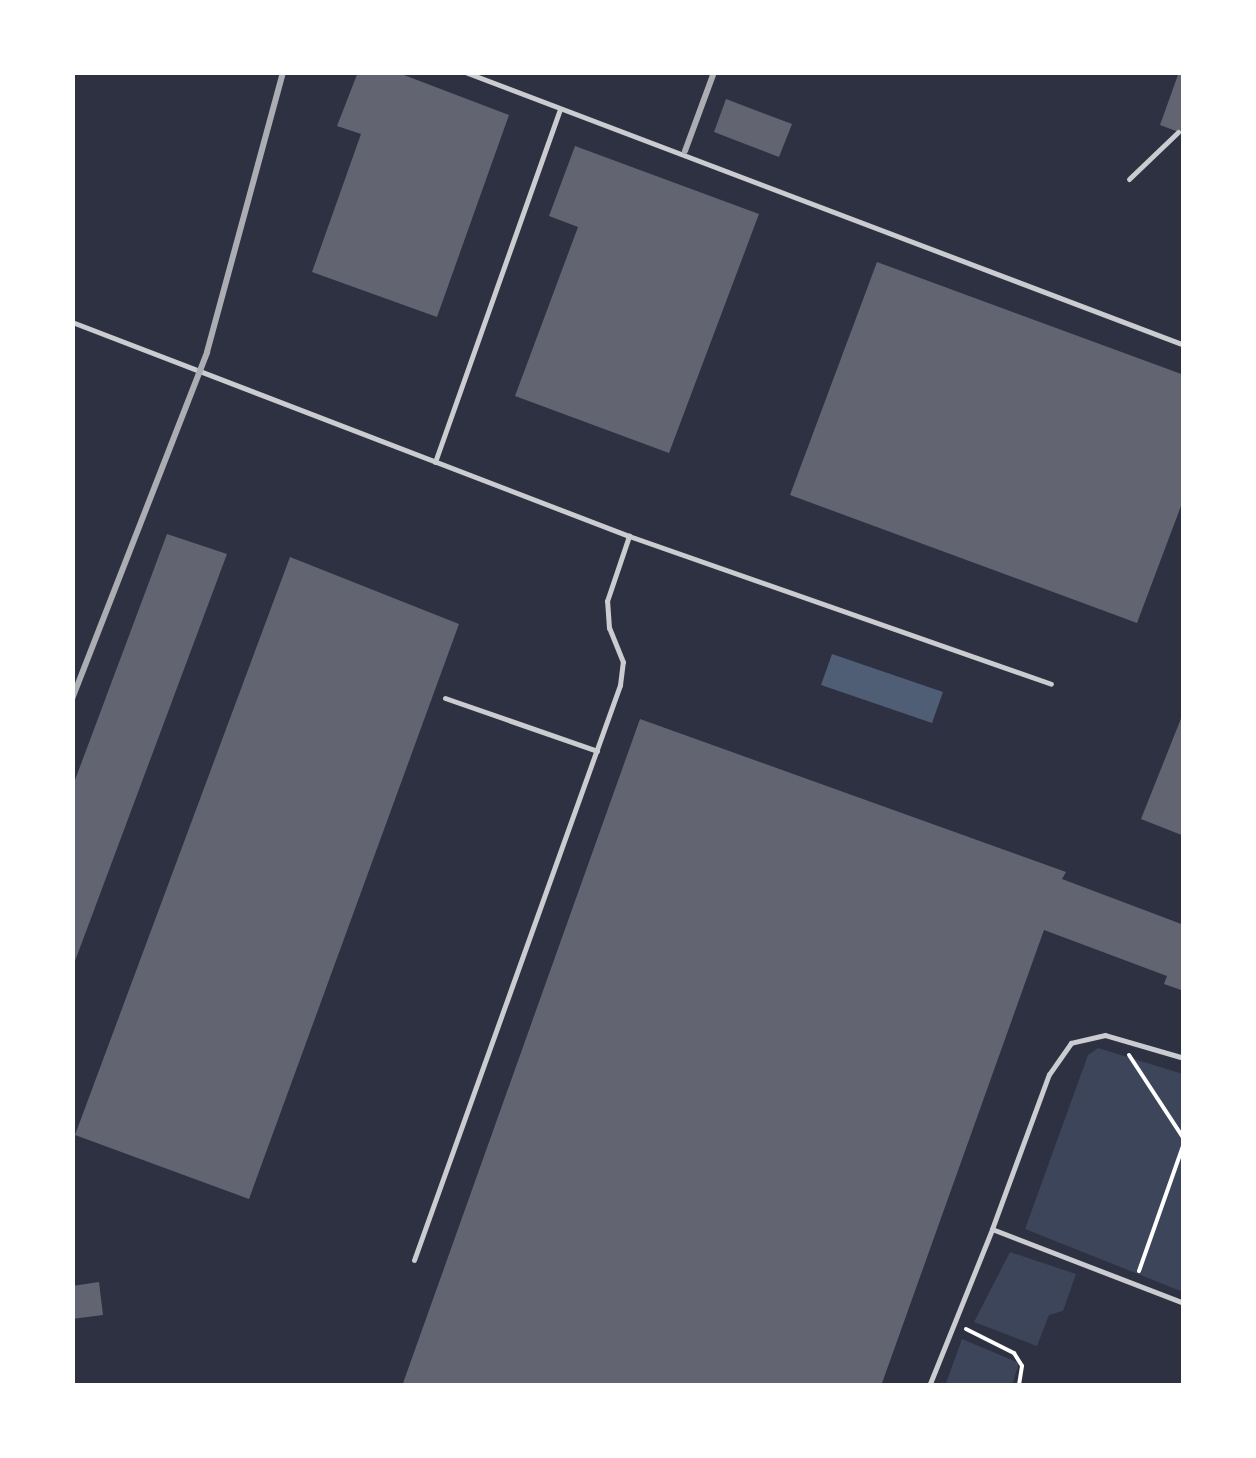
<!DOCTYPE html>
<style>
body{margin:0}
#map{position:relative;width:1256px;height:1458px;overflow:hidden;background:#2d3142;font-family:"Fira Sans Condensed",sans-serif}
div>[style]{position:absolute}
.green>*{inset:0;background:#3c4559}
.water>*{inset:0;background:#4f5d75}
.building>*{inset:0;background:#626471}
.path>*{height:4px;margin:-2px;padding:0 2px;transform-origin:2px;border-radius:2px;background:#fff}
.service>*{height:5px;margin:-2.5px;padding:0 2.5px;transform-origin:2.5px;border-radius:2.5px;background:#caccd0}
.rail>*{height:6px;margin:-3px;padding:0 3px;transform-origin:3px;border-radius:3px;background:#abadb3}
span{translate:-50% -50%;white-space:nowrap;text-align:center;line-height:1.15;-webkit-text-stroke:8px #fff;paint-order:stroke}
.frame{position:absolute;inset:0;border:75px solid #fff;pointer-events:none}
</style>
<div id="map">
<div class="green">
<div style="clip-path:polygon(1098px 1048px,1183px 1074px,1183px 1292px,1025px 1229px,1088px 1055px)"></div>
<div style="clip-path:polygon(1010px 1252px,1076px 1274px,1063px 1311px,1049px 1315px,1037px 1346px,974px 1322px)"></div>
<div style="clip-path:polygon(962px 1339px,1019px 1363px,1012px 1385px,945px 1386px)"></div>
</div>
<div class="water">
<div style="clip-path:polygon(832px 654px,943px 692px,932px 723px,821px 685px)"></div>
</div>
<div class="building">
<div style="clip-path:polygon(358px 72px,396px 72px,509px 115px,437px 317px,312px 272px,361px 134px,337px 126px)"></div>
<div style="clip-path:polygon(1179px 72px,1184px 72px,1184px 134px,1160px 125px)"></div>
<div style="clip-path:polygon(726px 99px,792px 124px,779px 157px,714px 132px)"></div>
<div style="clip-path:polygon(575px 146px,759px 214px,669px 453px,515px 396px,578px 227px,549px 216px)"></div>
<div style="clip-path:polygon(877px 262px,1184px 375px,1184px 498px,1137px 623px,790px 495px)"></div>
<div style="clip-path:polygon(167px 534px,227px 554px,72px 969px,72px 788px)"></div>
<div style="clip-path:polygon(290px 557px,459px 624px,249px 1199px,75px 1135px)"></div>
<div style="clip-path:polygon(1184px 711px,1184px 836px,1141px 819px)"></div>
<div style="clip-path:polygon(640px 719px,1066px 872px,1062px 879px,1184px 925px,1184px 991px,1164px 984px,1167px 976px,1044px 930px,881px 1386px,402px 1386px)"></div>
<div style="clip-path:polygon(99px 1282px,103px 1315px,72px 1319px,72px 1286px)"></div>
</div>
<div class="path">
<div style="left:1129px;top:1055px;width:100px;rotate:56.8deg"></div>
<div style="left:1139px;top:1271px;width:136px;rotate:-70.6deg"></div>
<div style="left:966px;top:1329px;width:54px;rotate:26.6deg"></div>
<div style="left:1014px;top:1353px;width:15px;rotate:58deg"></div>
<div style="left:1022px;top:1366px;width:20px;rotate:99deg"></div>
</div>
<div class="service">
<div style="left:465px;top:72px;width:769px;rotate:20.79deg"></div>
<div style="left:1129px;top:179px;width:68px;rotate:-43.8deg"></div>
<div style="left:72px;top:322px;width:597px;rotate:21.02deg"></div>
<div style="left:629px;top:536px;width:447px;rotate:19.3deg"></div>
<div style="left:435px;top:462px;width:372px;rotate:-70.5deg"></div>
<div style="left:445px;top:698px;width:161px;rotate:19.2deg"></div>
<div style="left:1184px;top:1058px;width:82px;rotate:-163.8deg"></div>
<div style="left:1105px;top:1035px;width:35px;rotate:167deg"></div>
<div style="left:1071px;top:1043px;width:38px;rotate:125deg"></div>
<div style="left:1049px;top:1074px;width:165px;rotate:110.2deg"></div>
<div style="left:992px;top:1229px;width:206px;rotate:21.1deg"></div>
<div style="left:414px;top:1260px;width:611px;rotate:-70.29deg"></div>
<div style="left:620px;top:685px;width:23px;rotate:-83deg"></div>
<div style="left:623px;top:662px;width:37px;rotate:-112deg"></div>
<div style="left:609px;top:628px;width:27px;rotate:-94deg"></div>
<div style="left:607px;top:601px;width:69px;rotate:-71.3deg"></div>
<div style="left:929px;top:1386px;width:169px;rotate:-68.1deg"></div>
</div>
<div class="rail">
<div style="left:685px;top:151px;width:84px;rotate:-69.8deg"></div>
<div style="left:72px;top:699px;width:372px;rotate:-68.7deg"></div>
<div style="left:207px;top:352px;width:290px;rotate:-74.8deg"></div>
</div>
<div class="frame"></div>
</div>
